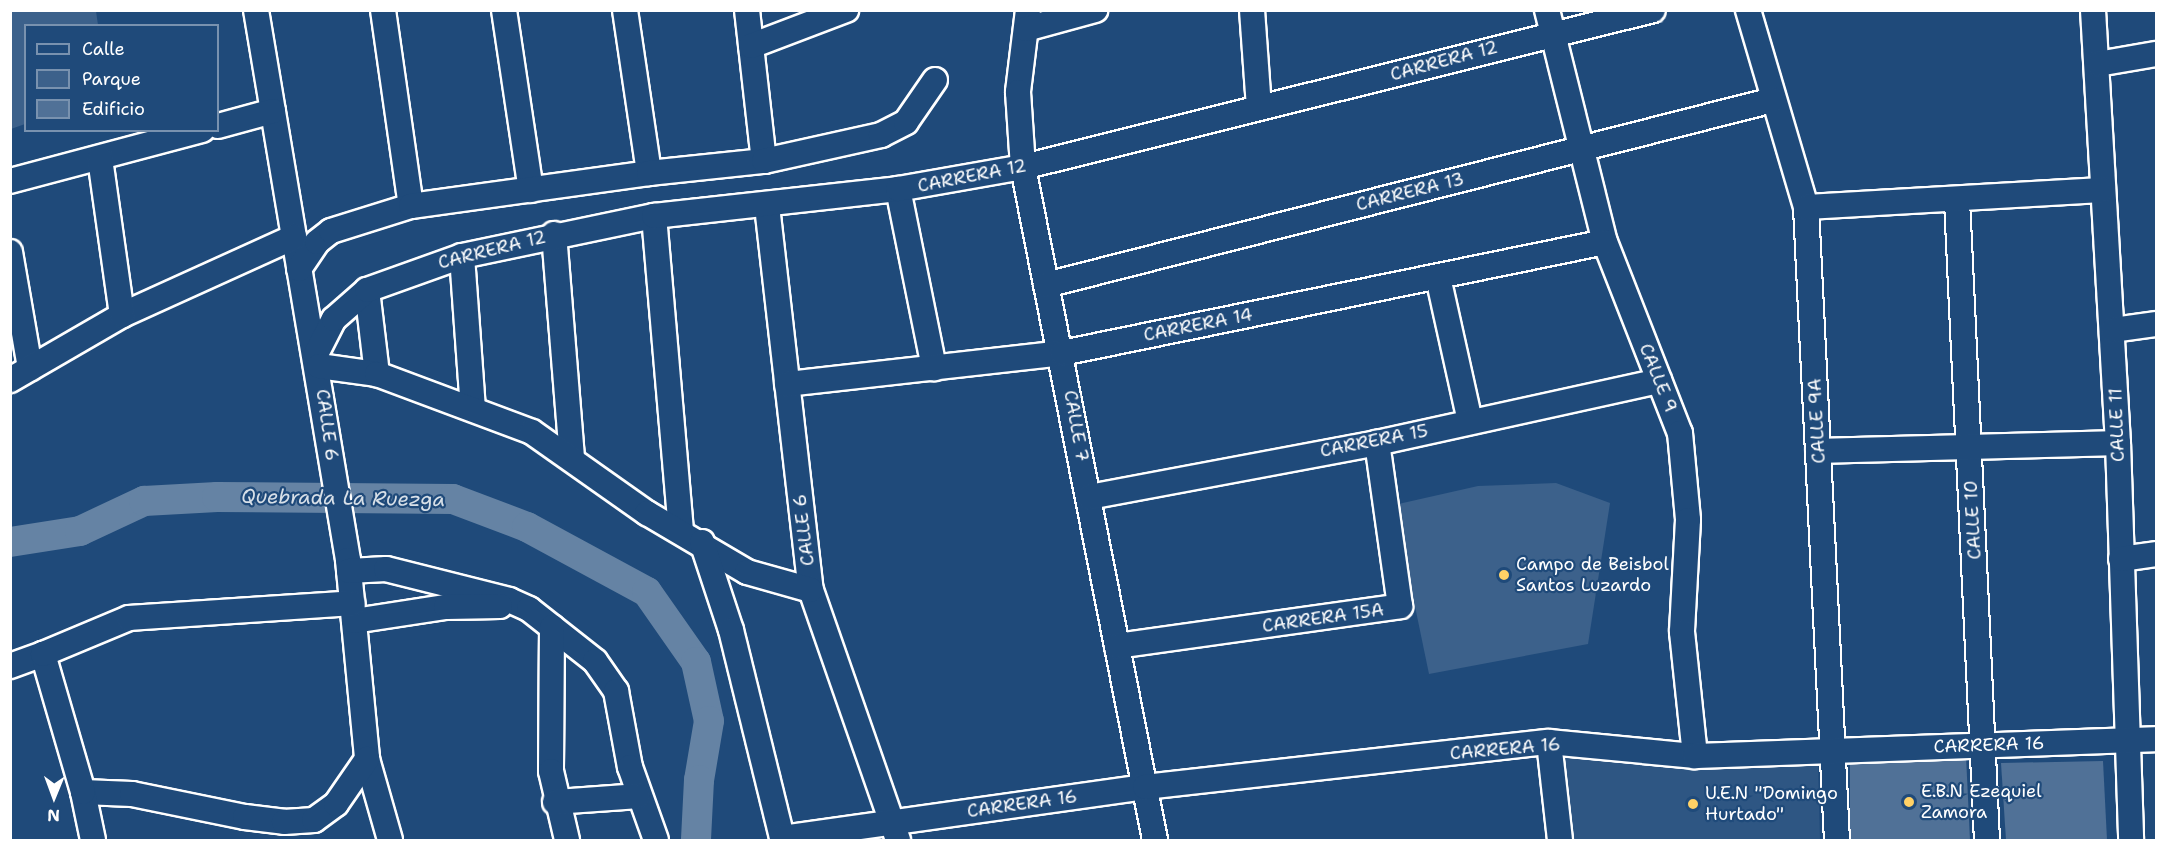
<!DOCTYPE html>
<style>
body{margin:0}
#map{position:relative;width:2167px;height:851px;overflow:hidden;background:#1f4a7a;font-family:"Shantell Sans",sans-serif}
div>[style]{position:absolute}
.built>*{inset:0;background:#2e5683}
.green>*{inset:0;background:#3c618b}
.river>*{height:30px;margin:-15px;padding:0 15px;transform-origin:15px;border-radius:15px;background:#6583a4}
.building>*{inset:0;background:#507197}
.roads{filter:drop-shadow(2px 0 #fff) drop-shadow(-2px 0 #fff) drop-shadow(0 2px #fff) drop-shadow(0 -2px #fff)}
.minor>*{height:24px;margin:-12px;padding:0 12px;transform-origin:12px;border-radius:12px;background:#1f4a7a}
.dots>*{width:16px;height:16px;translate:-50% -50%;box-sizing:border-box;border:3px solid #1f4a7a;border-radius:50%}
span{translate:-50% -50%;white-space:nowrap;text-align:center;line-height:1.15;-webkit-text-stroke:4.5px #1f4a7a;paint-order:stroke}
.street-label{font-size:18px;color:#fff}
.poi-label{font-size:18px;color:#fff}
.left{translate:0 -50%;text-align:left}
.water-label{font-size:20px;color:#d8e0e8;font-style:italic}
.frame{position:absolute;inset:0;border:12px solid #fff;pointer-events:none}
.legend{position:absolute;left:24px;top:24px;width:195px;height:108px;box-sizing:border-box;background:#1f4a7a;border:2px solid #7992af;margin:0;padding:8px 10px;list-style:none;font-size:18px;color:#fff}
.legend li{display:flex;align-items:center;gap:12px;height:30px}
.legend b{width:30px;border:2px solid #7992af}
.north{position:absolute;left:24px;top:767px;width:60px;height:60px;-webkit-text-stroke:4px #1f4a7a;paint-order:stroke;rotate:181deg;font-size:16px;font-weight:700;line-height:24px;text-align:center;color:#fff}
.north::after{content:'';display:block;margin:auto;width:21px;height:27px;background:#fff;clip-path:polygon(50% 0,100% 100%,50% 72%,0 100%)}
</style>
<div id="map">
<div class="built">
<div style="clip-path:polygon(1557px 753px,1711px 768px,1818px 765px,1820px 840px,1572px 840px)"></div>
</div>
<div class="green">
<div style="clip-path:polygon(11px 10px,96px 11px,98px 25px,26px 26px,25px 124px,11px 129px)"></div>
<div style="clip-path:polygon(1556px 483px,1610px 503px,1588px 644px,1429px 674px,1394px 505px,1478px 486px)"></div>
</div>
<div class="river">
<div style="left:10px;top:542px;width:71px;rotate:-8.9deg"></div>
<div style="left:80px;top:531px;width:71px;rotate:-25.1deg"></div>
<div style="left:144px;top:501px;width:73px;rotate:-3.1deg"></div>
<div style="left:217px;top:497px;width:236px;rotate:0.5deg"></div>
<div style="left:453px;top:499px;width:79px;rotate:20.7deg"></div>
<div style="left:527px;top:527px;width:136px;rotate:28.4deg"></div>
<div style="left:647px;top:592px;width:85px;rotate:55deg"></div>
<div style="left:696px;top:662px;width:60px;rotate:77.6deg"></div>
<div style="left:709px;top:721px;width:60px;rotate:99.6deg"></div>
<div style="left:699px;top:780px;width:60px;rotate:92.9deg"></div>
</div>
<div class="building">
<div style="clip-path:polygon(1966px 756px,1970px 840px,1850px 840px,1850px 764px)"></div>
<div style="clip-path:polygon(2103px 761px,2107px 840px,2006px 840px,2001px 763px)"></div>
</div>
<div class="roads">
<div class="minor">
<div style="left:256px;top:10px;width:558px;rotate:80.5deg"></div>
<div style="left:348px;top:560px;width:200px;rotate:84.5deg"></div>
<div style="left:367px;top:759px;width:84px;rotate:74.1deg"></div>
<div style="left:383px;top:10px;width:198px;rotate:81.9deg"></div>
<div style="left:504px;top:10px;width:182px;rotate:81.5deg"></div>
<div style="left:625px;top:10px;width:165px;rotate:81.6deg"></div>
<div style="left:747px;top:10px;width:152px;rotate:83.6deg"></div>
<div style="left:1028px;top:10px;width:83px;rotate:97deg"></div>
<div style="left:1018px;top:92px;width:75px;rotate:86.2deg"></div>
<div style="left:1023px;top:167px;width:686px;rotate:78.9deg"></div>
<div style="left:1252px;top:10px;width:98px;rotate:85.9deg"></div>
<div style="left:1547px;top:10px;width:239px;rotate:76deg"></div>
<div style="left:1605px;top:242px;width:205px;rotate:68.6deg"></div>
<div style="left:1680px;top:433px;width:87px;rotate:84.7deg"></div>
<div style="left:1688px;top:520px;width:112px;rotate:93.1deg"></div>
<div style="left:1682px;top:632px;width:125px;rotate:84deg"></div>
<div style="left:1748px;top:10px;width:205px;rotate:73.6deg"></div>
<div style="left:1806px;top:207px;width:634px;rotate:87.2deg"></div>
<div style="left:2093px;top:10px;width:434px;rotate:86.7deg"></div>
<div style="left:2118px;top:443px;width:397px;rotate:88.1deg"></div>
<div style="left:1026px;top:29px;width:72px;rotate:-15.4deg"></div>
<div style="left:751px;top:46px;width:102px;rotate:-20.8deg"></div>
<div style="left:2098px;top:64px;width:59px;rotate:-9.8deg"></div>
<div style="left:218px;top:126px;width:57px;rotate:-15.3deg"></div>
<div style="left:10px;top:181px;width:199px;rotate:-14.9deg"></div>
<div style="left:898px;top:189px;width:183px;rotate:78.6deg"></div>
<div style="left:1957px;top:200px;width:641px;rotate:87.32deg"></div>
<div style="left:767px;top:206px;width:387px;rotate:83.5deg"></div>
<div style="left:811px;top:590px;width:265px;rotate:70.8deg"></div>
<div style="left:1806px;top:207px;width:297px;rotate:-3.3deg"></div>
<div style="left:654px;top:216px;width:316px;rotate:85.1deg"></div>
<div style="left:554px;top:234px;width:225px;rotate:85.4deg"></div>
<div style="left:10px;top:252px;width:118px;rotate:80.2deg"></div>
<div style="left:462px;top:256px;width:152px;rotate:85.9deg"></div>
<div style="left:299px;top:269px;width:32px;rotate:-56deg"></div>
<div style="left:317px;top:242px;width:18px;rotate:-38deg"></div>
<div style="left:331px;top:231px;width:84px;rotate:-17.4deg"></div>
<div style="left:411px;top:206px;width:240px;rotate:-7.9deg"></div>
<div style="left:649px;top:173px;width:116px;rotate:-6deg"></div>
<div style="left:764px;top:161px;width:120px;rotate:-12.5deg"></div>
<div style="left:881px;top:135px;width:28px;rotate:-27deg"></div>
<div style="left:906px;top:122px;width:51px;rotate:-55.4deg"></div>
<div style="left:1438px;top:277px;width:148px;rotate:77.5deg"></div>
<div style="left:1046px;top:285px;width:750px;rotate:-14.28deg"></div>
<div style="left:367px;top:290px;width:85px;rotate:83.2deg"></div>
<div style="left:122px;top:315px;width:189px;rotate:-24.4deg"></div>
<div style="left:2113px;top:330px;width:43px;rotate:-7.9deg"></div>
<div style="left:316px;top:354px;width:39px;rotate:-63deg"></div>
<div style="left:334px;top:319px;width:44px;rotate:-41.3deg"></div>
<div style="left:367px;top:290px;width:101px;rotate:-19.7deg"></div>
<div style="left:462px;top:256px;width:196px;rotate:-11.8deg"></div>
<div style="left:654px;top:216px;width:245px;rotate:-6.3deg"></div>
<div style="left:898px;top:189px;width:127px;rotate:-10deg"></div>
<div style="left:1023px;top:167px;width:649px;rotate:-13.99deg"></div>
<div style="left:319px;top:366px;width:59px;rotate:7.9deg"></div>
<div style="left:377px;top:374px;width:165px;rotate:20.5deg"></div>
<div style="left:532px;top:432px;width:141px;rotate:35.2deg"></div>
<div style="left:647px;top:513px;width:116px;rotate:30.5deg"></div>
<div style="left:747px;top:572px;width:66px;rotate:15.7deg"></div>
<div style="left:10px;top:380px;width:129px;rotate:-30.1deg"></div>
<div style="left:122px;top:315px;width:158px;rotate:-98deg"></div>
<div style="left:787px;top:384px;width:277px;rotate:-6.4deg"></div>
<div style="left:1062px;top:353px;width:554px;rotate:-11.55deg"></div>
<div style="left:1818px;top:451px;width:300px;rotate:-1.5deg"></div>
<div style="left:1089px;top:497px;width:293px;rotate:-10.6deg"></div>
<div style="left:1377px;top:443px;width:289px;rotate:-12.4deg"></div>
<div style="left:702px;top:542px;width:93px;rotate:71.8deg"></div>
<div style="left:731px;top:630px;width:214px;rotate:76.2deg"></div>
<div style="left:782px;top:838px;width:367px;rotate:-8deg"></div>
<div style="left:1145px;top:787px;width:406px;rotate:-6.4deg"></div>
<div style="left:1549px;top:742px;width:147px;rotate:5.5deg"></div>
<div style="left:1695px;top:756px;width:461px;rotate:-2.1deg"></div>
<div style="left:2121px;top:559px;width:35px;rotate:-8deg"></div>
<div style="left:349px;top:571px;width:37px;rotate:-3deg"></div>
<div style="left:386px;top:569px;width:127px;rotate:14.1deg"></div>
<div style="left:509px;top:600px;width:22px;rotate:24deg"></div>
<div style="left:529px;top:609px;width:84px;rotate:38.2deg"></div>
<div style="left:595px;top:661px;width:37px;rotate:55deg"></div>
<div style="left:616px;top:691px;width:77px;rotate:79.6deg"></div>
<div style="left:630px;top:767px;width:77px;rotate:70.4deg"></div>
<div style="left:354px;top:621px;width:93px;rotate:-8.7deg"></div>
<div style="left:446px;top:607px;width:54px;rotate:-1.1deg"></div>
<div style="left:552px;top:627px;width:144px;rotate:90.4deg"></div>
<div style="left:551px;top:771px;width:71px;rotate:76.9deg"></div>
<div style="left:1117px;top:646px;width:286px;rotate:-8deg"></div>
<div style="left:1400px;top:606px;width:165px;rotate:-98deg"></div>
<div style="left:10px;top:666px;width:35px;rotate:-20deg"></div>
<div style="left:1549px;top:742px;width:99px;rotate:83.6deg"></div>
<div style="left:83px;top:792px;width:49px;rotate:2.3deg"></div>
<div style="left:132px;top:794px;width:115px;rotate:11.5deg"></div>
<div style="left:245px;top:817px;width:39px;rotate:7deg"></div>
<div style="left:284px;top:822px;width:30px;rotate:-4deg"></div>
<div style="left:314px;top:820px;width:27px;rotate:-36deg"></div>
<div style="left:336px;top:804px;width:55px;rotate:-55.4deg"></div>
<div style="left:555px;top:802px;width:83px;rotate:-4.1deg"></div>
<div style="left:93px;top:840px;width:49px;rotate:-101.8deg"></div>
<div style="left:83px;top:792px;width:144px;rotate:-106.2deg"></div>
<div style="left:43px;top:654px;width:93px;rotate:-22.7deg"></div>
<div style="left:129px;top:618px;width:224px;rotate:-3.8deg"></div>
</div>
</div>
<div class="dots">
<div style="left:1504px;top:575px;background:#ffd166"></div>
<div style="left:1909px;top:802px;background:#ffd166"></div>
<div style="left:1693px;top:804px;background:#ffd166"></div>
</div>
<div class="street-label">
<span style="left:1444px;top:61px;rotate:-15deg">CARRERA 12</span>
<span style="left:972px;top:176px;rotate:-11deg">CARRERA 12</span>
<span style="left:1410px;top:192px;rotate:-14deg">CARRERA 13</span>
<span style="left:492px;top:250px;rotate:-14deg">CARRERA 12</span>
<span style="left:1198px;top:325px;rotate:-11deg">CARRERA 14</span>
<span style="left:1658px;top:378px;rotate:68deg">CALLE 9</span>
<span style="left:1817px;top:421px;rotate:-93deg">CALLE 9A</span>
<span style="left:327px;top:425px;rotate:82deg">CALLE 6</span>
<span style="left:2117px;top:425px;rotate:-92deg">CALLE 11</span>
<span style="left:1076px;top:426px;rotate:80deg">CALLE 7</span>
<span style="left:1374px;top:441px;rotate:-11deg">CARRERA 15</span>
<span style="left:1973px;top:520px;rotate:-93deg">CALLE 10</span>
<span style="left:804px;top:530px;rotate:-97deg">CALLE 6</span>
<span style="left:1323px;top:618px;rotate:-8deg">CARRERA 15A</span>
<span style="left:1989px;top:745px;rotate:-2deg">CARRERA 16</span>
<span style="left:1505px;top:749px;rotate:-5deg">CARRERA 16</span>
<span style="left:1022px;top:804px;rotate:-8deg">CARRERA 16</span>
</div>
<div class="poi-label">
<span class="left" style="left:1516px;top:575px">Campo de Beisbol<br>Santos Luzardo</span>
<span class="left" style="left:1921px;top:802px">E.B.N Ezequiel<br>Zamora</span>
<span class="left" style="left:1705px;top:804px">U.E.N "Domingo<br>Hurtado"</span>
</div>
<div class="water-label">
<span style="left:343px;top:498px;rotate:1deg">Quebrada La Ruezga</span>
</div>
<div class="frame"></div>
<ul class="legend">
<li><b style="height:8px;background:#1f4a7a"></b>Calle</li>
<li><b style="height:16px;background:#3c618b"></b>Parque</li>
<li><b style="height:16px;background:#507197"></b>Edificio</li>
</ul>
<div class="north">N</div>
</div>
